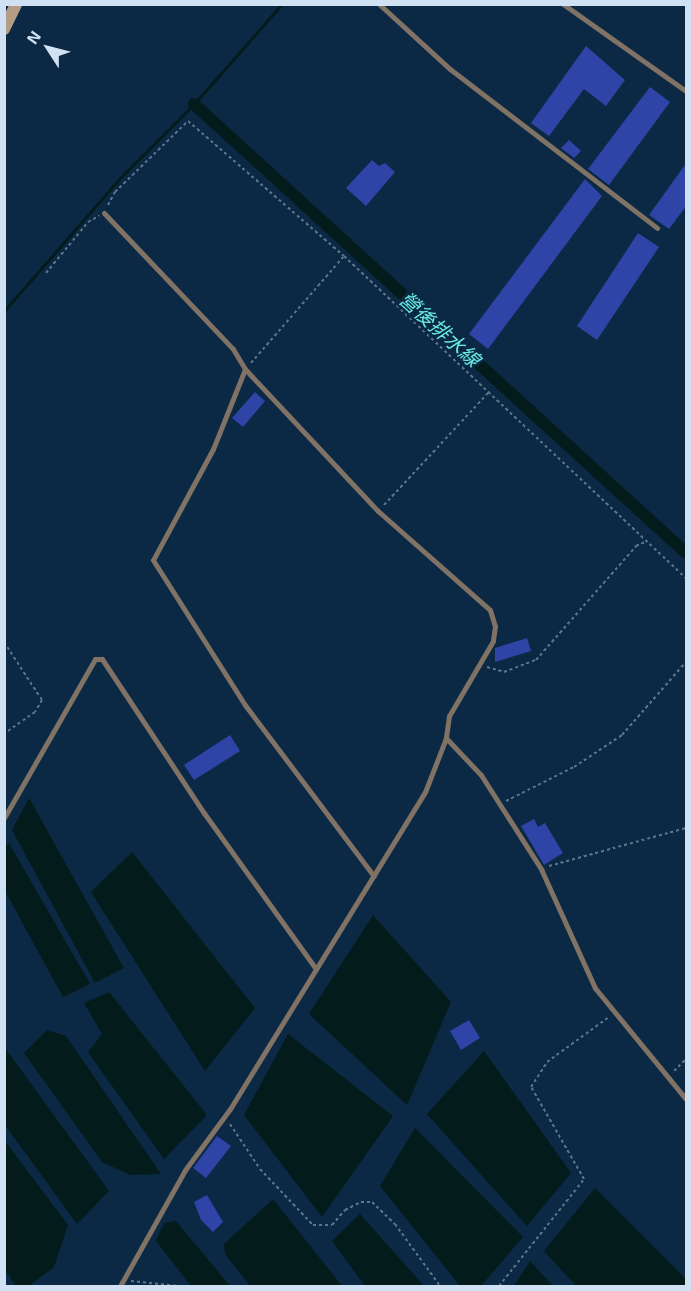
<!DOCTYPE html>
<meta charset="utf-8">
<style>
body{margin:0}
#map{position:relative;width:691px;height:1291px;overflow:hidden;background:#0b2944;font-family:"Exo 2","Noto Sans TC",sans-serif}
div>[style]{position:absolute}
.water>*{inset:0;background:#031c1b}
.stream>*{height:3px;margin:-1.5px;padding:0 1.5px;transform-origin:1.5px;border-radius:1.5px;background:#031c1b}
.canal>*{height:12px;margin:-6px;padding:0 6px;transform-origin:6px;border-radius:6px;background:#031c1b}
.building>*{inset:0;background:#2f44a7}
.path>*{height:2px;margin-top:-1px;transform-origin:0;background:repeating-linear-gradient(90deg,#5b758b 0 3px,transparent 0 6px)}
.service>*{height:5px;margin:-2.5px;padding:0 2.5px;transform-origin:2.5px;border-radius:2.5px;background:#807264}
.secondary>*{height:12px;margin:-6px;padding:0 6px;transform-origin:6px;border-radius:6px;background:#b39d85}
span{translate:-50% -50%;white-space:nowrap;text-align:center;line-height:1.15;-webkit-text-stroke:5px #0b2944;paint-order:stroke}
.water-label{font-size:20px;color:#68eae1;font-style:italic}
.frame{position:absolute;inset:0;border:6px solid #cfe1f2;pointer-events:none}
.north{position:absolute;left:18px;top:18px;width:60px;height:60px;-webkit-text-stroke:4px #0b2944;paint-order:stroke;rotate:306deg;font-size:16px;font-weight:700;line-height:24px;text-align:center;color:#cfe1f2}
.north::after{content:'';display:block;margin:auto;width:21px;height:27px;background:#cfe1f2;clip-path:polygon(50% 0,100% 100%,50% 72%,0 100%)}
</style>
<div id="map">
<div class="water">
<div style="clip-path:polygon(29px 798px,124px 968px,95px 983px,12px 830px)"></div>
<div style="clip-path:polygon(9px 843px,90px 984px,63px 997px,5px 891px,5px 847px)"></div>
<div style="clip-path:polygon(132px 852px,255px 1008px,205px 1071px,91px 892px)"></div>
<div style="clip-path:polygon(373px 915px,451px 1002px,407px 1105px,309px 1014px)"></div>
<div style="clip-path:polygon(109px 992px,207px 1115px,164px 1159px,88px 1052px,102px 1034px,84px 1003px)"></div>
<div style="clip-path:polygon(47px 1030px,66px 1036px,161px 1174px,130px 1175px,102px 1162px,24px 1053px)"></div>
<div style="clip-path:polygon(288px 1034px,393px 1116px,322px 1217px,244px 1115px)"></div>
<div style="clip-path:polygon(5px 1048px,109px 1191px,77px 1224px,5px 1125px)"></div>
<div style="clip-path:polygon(484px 1051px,571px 1173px,527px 1226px,427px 1114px)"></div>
<div style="clip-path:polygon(415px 1128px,523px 1237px,481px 1286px,460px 1286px,380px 1186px)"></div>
<div style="clip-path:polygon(5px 1141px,68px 1225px,54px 1267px,29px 1286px,16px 1286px,5px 1270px)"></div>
<div style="clip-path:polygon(595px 1188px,686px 1279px,686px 1286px,576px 1286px,544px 1251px)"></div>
<div style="clip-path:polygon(273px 1199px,342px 1286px,250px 1286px,225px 1254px,224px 1244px)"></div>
<div style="clip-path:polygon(360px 1214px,424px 1286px,365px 1286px,332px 1241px)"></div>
<div style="clip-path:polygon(176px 1221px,230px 1286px,191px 1286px,156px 1241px,164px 1223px)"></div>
<div style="clip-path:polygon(530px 1261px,553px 1286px,514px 1286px)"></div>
</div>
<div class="stream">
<div style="left:4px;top:311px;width:176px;rotate:-48.9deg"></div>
<div style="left:120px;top:178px;width:105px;rotate:-45deg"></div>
<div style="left:194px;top:104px;width:133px;rotate:-48.7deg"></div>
</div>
<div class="canal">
<div style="left:194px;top:104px;width:666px;rotate:42.38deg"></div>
</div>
<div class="building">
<div style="clip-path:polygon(586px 46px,625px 80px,606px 106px,584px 89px,549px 136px,531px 123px)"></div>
<div style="clip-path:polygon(650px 87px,670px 102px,609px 185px,588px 169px)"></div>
<div style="clip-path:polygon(569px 140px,581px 151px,574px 158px,561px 148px)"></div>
<div style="clip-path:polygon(372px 160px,379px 166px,385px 163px,395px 172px,366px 206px,346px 188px)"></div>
<div style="clip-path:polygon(687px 162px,687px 205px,669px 229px,649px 215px)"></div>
<div style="clip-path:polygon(585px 179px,602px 196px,488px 349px,469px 334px)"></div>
<div style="clip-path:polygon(638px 233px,659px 247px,597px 340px,577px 326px)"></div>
<div style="clip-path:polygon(255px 392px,265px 401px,243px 427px,232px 418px)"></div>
<div style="clip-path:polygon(527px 638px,531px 651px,495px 662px,495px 648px)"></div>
<div style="clip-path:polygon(230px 735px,240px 751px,194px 780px,184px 765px)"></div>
<div style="clip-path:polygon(534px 819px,538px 827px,545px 823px,563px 853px,544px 865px,521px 826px)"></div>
<div style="clip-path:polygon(469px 1020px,480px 1038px,461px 1050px,450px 1031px)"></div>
<div style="clip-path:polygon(217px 1136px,231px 1146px,206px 1178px,193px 1168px)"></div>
<div style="clip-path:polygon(207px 1195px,223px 1222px,213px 1232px,201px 1220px,194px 1202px)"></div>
</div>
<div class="path">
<div style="left:108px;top:205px;width:15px;rotate:-62deg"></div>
<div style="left:115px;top:192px;width:102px;rotate:-44.2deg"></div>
<div style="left:188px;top:121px;width:206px;rotate:40.9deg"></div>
<div style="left:344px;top:256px;width:470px;rotate:43.3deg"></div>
<div style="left:46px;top:273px;width:66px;rotate:-50.5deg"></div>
<div style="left:88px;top:222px;width:13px;rotate:-29deg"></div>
<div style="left:251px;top:363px;width:142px;rotate:-49deg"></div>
<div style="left:384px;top:505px;width:153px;rotate:-47.1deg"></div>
<div style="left:4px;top:642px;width:69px;rotate:56.8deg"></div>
<div style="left:42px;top:700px;width:14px;rotate:120deg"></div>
<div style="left:35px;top:712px;width:38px;rotate:145deg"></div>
<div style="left:487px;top:667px;width:18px;rotate:16deg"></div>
<div style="left:504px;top:672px;width:34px;rotate:-21deg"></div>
<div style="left:536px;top:660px;width:152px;rotate:-48.7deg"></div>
<div style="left:636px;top:546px;width:12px;rotate:-24deg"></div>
<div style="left:506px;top:801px;width:76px;rotate:-26.6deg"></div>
<div style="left:574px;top:767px;width:58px;rotate:-33.7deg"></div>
<div style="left:622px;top:735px;width:97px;rotate:-48.8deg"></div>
<div style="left:549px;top:866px;width:142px;rotate:-15.5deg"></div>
<div style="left:674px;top:1071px;width:17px;rotate:-45deg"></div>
<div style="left:230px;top:1124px;width:54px;rotate:56.3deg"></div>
<div style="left:260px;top:1169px;width:77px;rotate:46.6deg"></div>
<div style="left:313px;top:1225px;width:19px"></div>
<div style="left:332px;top:1225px;width:20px;rotate:-49deg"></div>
<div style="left:345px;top:1210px;width:18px;rotate:-27deg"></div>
<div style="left:361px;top:1202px;width:11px"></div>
<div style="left:372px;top:1202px;width:32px;rotate:44deg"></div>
<div style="left:395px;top:1224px;width:77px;rotate:54deg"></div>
<div style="left:131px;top:1281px;width:48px;rotate:5.9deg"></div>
<div style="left:499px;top:1286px;width:137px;rotate:-51.5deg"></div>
<div style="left:584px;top:1179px;width:106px;rotate:-119.9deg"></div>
<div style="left:531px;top:1087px;width:30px;rotate:-57deg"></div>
<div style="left:547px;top:1062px;width:77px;rotate:-36deg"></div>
</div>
<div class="service">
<div style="left:379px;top:4px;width:96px;rotate:42.5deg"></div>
<div style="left:450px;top:69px;width:261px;rotate:37.5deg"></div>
<div style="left:563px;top:4px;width:151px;rotate:35.3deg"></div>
<div style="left:104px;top:213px;width:187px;rotate:46.5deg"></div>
<div style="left:233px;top:349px;width:23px;rotate:59deg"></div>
<div style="left:245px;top:369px;width:195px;rotate:46.9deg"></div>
<div style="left:378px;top:511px;width:149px;rotate:41.5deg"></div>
<div style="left:490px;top:610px;width:17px;rotate:73deg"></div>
<div style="left:495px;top:626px;width:15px;rotate:98deg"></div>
<div style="left:493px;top:641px;width:87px;rotate:120.4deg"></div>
<div style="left:449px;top:716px;width:22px;rotate:98deg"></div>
<div style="left:446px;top:738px;width:51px;rotate:46.6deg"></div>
<div style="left:481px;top:775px;width:112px;rotate:57.4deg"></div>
<div style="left:541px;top:869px;width:131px;rotate:65.6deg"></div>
<div style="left:595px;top:988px;width:144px;rotate:50.7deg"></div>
<div style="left:245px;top:369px;width:86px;rotate:111.8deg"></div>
<div style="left:213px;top:449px;width:126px;rotate:118.4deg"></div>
<div style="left:153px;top:560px;width:172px;rotate:57.6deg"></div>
<div style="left:245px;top:705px;width:214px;rotate:53deg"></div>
<div style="left:4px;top:818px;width:183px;rotate:-60.2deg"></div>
<div style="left:95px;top:659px;width:7px"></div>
<div style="left:102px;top:659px;width:185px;rotate:56.5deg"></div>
<div style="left:204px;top:813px;width:192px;rotate:54.3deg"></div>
<div style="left:120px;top:1286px;width:133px;rotate:-60.7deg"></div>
<div style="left:185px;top:1170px;width:76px;rotate:-53.6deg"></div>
<div style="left:230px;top:1109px;width:372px;rotate:-58.4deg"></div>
<div style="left:425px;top:792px;width:58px;rotate:-68.7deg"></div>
</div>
<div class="secondary">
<div style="left:4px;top:29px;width:28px;rotate:-64deg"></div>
</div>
<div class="water-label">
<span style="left:440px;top:329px;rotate:42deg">營後排水線</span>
</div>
<div class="frame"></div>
<div class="north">N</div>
</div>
